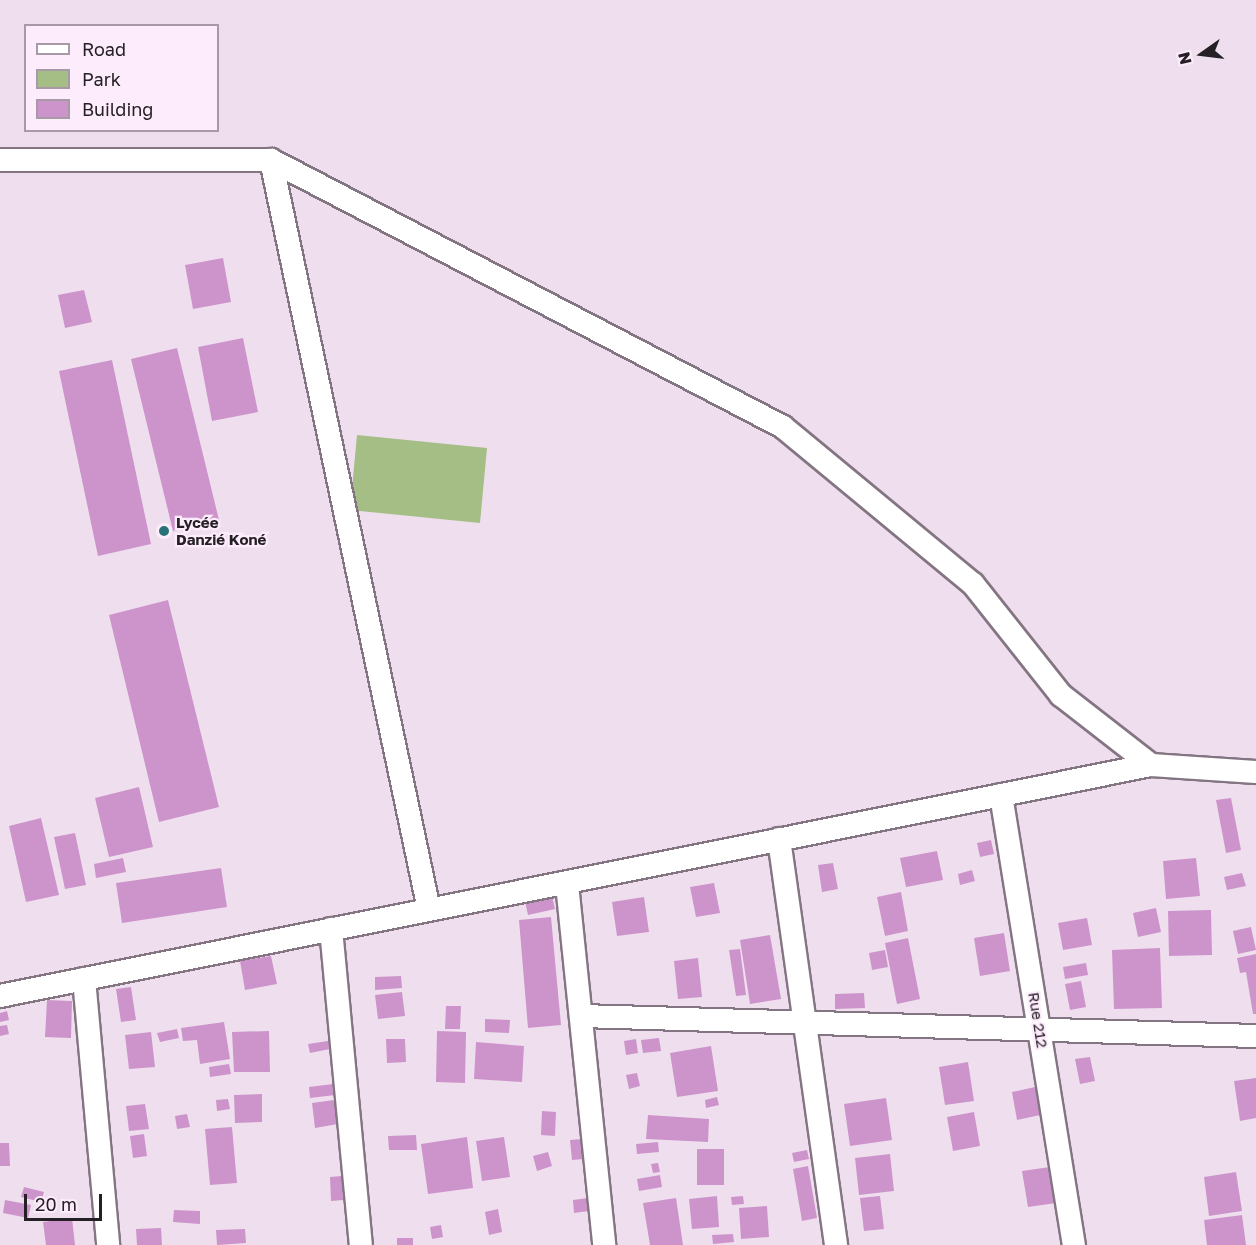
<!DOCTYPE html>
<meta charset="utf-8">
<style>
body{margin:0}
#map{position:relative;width:1256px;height:1245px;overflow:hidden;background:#efdfee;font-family:"Golos Text",sans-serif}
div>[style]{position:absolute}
.green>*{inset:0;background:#a4be85}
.building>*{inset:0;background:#cd94cc}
.roads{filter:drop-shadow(2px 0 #847583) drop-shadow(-2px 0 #847583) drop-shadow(0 2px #847583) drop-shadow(0 -2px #847583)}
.minor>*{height:22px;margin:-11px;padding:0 11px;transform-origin:11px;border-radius:11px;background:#fff}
.dots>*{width:16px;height:16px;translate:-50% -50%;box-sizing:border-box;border:3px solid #fdecfc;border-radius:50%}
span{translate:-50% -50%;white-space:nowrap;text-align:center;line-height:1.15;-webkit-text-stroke:4.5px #fdecfc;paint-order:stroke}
.poi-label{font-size:15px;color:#252025;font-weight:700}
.left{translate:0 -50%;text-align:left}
.street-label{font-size:15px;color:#252025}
.legend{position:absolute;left:24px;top:24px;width:195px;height:108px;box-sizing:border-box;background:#fdecfc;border:2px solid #a79aa6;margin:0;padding:8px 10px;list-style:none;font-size:18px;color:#252025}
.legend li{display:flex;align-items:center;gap:12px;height:30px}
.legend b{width:30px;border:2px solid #a79aa6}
.north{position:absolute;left:1172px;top:24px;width:60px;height:60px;-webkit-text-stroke:4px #fdecfc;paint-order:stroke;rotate:256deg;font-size:16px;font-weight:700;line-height:24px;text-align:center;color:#252025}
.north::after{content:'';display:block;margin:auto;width:21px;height:27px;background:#252025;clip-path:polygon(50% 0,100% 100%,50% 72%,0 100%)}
.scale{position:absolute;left:24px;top:1194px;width:78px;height:27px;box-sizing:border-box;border:3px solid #252025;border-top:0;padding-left:8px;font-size:18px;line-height:21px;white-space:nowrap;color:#252025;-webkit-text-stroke:4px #fdecfc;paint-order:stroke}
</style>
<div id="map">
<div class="green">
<div style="clip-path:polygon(357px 435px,487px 448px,480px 523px,350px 510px)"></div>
</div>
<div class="building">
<div style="clip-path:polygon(223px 258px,231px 302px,193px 309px,185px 265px)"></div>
<div style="clip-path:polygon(84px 290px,92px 322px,65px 328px,58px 295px)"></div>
<div style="clip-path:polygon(243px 338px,258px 412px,212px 421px,198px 347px)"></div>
<div style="clip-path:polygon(177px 348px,219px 520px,173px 531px,131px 359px)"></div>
<div style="clip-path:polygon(112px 360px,151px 544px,98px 556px,59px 371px)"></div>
<div style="clip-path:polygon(168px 600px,219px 807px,159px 822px,109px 615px)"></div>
<div style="clip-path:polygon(139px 787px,153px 847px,109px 857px,95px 798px)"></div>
<div style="clip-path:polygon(1231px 798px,1241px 850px,1226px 853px,1216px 800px)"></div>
<div style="clip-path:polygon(41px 818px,59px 895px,26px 902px,9px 826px)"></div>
<div style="clip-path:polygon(75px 833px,86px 885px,65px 889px,54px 837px)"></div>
<div style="clip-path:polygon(991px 840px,994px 854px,980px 857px,977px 843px)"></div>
<div style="clip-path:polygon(937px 851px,943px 880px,906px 887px,900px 858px)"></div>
<div style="clip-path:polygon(123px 858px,126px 872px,96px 878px,94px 864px)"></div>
<div style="clip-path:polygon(1196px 858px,1200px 896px,1166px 899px,1163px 861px)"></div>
<div style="clip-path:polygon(833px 863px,838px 889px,822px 892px,818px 865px)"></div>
<div style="clip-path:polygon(221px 868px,227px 907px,122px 923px,116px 883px)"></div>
<div style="clip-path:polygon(972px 870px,975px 881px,960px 885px,958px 874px)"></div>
<div style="clip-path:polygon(1242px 873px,1246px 886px,1227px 890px,1224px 877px)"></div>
<div style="clip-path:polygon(714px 883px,720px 913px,696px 917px,690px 887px)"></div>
<div style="clip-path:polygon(901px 892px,908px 931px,885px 936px,877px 897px)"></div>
<div style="clip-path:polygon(552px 896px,555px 909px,528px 915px,525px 901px)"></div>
<div style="clip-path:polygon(644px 897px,649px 932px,617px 936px,612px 902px)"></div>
<div style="clip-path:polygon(1156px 908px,1161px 932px,1138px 937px,1133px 913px)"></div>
<div style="clip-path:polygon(1211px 910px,1212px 955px,1169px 956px,1168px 911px)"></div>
<div style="clip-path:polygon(551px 917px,561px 1025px,528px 1028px,519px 920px)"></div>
<div style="clip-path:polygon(1087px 918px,1092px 945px,1063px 950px,1058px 923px)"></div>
<div style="clip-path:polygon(1251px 927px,1256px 950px,1238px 954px,1233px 931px)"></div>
<div style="clip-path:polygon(1004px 933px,1010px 971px,980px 976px,974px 938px)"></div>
<div style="clip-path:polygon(770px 935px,781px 999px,750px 1004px,740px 940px)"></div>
<div style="clip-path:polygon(908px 938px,920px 999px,897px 1004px,885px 943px)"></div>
<div style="clip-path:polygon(1160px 948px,1162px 1008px,1114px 1009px,1112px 950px)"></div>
<div style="clip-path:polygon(740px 949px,746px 995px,736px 996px,729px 950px)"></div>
<div style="clip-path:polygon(885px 950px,888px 967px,872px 970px,869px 953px)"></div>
<div style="clip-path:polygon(1256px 954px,1256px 1014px,1253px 1014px,1246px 972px,1240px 973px,1237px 958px)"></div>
<div style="clip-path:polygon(271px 956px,277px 984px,245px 990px,240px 961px)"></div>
<div style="clip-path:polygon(698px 958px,702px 997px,678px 999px,674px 961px)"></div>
<div style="clip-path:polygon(1086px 963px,1088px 975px,1065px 979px,1063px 967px)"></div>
<div style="clip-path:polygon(401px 976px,402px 988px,375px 990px,375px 977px)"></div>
<div style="clip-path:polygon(1081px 981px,1086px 1007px,1070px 1010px,1065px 984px)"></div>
<div style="clip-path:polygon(131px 987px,136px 1020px,121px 1022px,116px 989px)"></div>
<div style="clip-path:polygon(402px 992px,405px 1016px,378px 1019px,375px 995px)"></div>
<div style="clip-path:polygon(864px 993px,865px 1008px,835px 1009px,835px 994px)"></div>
<div style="clip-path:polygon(47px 1000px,72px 1001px,71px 1038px,45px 1037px)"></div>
<div style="clip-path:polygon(446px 1006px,461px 1006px,460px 1029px,445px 1029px)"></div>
<div style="clip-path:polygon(7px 1011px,9px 1020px,0 1022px,0 1013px)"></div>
<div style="clip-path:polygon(485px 1019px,510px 1020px,509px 1033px,485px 1032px)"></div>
<div style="clip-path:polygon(224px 1022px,230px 1059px,200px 1064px,197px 1040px,183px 1041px,181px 1028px)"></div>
<div style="clip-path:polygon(7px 1025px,9px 1034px,0 1036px,0 1026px)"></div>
<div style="clip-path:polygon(177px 1029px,179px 1038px,160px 1042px,157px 1033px)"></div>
<div style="clip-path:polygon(269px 1031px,270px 1072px,234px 1072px,232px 1032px)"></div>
<div style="clip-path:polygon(437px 1031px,466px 1032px,465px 1083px,436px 1082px)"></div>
<div style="clip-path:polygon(151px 1032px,155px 1067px,129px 1069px,125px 1035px)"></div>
<div style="clip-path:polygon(659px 1038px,661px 1051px,643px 1053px,641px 1040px)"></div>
<div style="clip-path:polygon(386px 1039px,405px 1039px,406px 1062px,387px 1063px)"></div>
<div style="clip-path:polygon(636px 1039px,638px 1053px,626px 1055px,624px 1041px)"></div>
<div style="clip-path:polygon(328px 1041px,330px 1049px,310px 1053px,308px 1044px)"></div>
<div style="clip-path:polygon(476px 1042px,524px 1046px,522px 1082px,474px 1079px)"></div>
<div style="clip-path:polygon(711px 1046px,718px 1091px,677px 1097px,670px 1053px)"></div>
<div style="clip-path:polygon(1090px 1057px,1095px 1081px,1080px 1084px,1075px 1059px)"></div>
<div style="clip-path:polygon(968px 1062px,974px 1101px,945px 1105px,939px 1067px)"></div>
<div style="clip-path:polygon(229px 1064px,231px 1074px,210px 1077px,209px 1067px)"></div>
<div style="clip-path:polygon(637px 1073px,640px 1086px,629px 1089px,626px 1075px)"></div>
<div style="clip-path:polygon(1256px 1078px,1256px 1118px,1240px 1121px,1234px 1081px)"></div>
<div style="clip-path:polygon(333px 1084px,335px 1095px,310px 1098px,309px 1087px)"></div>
<div style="clip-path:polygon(1035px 1087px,1040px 1115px,1017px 1120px,1012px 1092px)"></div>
<div style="clip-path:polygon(262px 1094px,262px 1122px,235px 1123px,234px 1095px)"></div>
<div style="clip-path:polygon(717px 1097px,719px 1105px,706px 1108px,705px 1100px)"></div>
<div style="clip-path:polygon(886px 1098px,892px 1140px,850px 1146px,844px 1104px)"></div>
<div style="clip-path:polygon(228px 1099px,230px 1109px,217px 1111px,216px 1100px)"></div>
<div style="clip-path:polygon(334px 1100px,338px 1124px,315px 1128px,312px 1103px)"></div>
<div style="clip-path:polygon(145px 1104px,149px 1129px,129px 1131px,126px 1106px)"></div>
<div style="clip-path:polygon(542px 1111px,556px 1112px,555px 1136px,541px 1135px)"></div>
<div style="clip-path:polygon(974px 1112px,980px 1146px,953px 1151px,947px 1117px)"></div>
<div style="clip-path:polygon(187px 1114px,190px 1127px,177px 1129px,175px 1116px)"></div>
<div style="clip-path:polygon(648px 1115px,709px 1119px,708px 1142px,646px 1139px)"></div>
<div style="clip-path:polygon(232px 1127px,237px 1183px,210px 1185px,205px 1129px)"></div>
<div style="clip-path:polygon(144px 1134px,147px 1156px,133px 1158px,130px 1136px)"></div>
<div style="clip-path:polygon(416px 1135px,417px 1150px,389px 1150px,388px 1136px)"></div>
<div style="clip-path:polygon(467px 1137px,473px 1188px,428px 1194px,421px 1144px)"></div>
<div style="clip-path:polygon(504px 1137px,510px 1177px,482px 1181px,476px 1141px)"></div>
<div style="clip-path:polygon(582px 1139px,584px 1159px,572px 1160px,570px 1140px)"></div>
<div style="clip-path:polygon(658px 1142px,659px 1152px,637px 1154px,636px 1144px)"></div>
<div style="clip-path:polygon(0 1143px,9px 1143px,10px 1166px,0 1166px)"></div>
<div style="clip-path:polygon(697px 1149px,724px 1149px,724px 1185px,697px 1185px)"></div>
<div style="clip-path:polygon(807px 1150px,809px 1159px,794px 1162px,792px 1153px)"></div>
<div style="clip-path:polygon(548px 1152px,552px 1166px,537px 1171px,533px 1156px)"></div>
<div style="clip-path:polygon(890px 1154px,894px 1191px,859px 1195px,855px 1158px)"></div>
<div style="clip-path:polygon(658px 1163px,660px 1172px,653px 1173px,651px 1164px)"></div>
<div style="clip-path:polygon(808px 1166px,817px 1218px,802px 1221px,793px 1169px)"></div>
<div style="clip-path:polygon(1050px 1167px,1056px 1203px,1028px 1207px,1022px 1171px)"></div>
<div style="clip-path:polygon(1236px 1172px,1242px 1211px,1209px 1216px,1204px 1177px)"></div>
<div style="clip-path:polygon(660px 1175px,662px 1187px,639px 1191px,637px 1179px)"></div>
<div style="clip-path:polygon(342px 1176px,343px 1200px,331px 1201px,330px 1177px)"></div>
<div style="clip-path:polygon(24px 1187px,44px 1192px,41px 1202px,21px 1197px)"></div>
<div style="clip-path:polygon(717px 1196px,719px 1227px,692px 1229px,689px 1199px)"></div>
<div style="clip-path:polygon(743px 1196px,744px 1204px,732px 1205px,731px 1197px)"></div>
<div style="clip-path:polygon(880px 1196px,884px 1229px,864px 1231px,860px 1198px)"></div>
<div style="clip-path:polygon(588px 1198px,589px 1211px,574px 1213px,573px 1200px)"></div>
<div style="clip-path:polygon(676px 1198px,683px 1245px,650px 1245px,643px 1203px)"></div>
<div style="clip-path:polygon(5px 1200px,31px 1205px,28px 1218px,3px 1213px)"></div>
<div style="clip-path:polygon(767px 1206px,769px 1237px,741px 1239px,739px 1208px)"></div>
<div style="clip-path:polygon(498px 1209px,502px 1232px,489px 1235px,485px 1212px)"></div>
<div style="clip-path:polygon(174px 1210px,200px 1211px,200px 1224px,173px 1222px)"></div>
<div style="clip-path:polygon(1242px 1215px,1246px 1245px,1207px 1245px,1204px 1220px)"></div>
<div style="clip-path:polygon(72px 1218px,75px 1245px,46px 1245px,43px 1222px)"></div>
<div style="clip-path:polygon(441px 1225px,443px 1237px,432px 1239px,430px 1227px)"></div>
<div style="clip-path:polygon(161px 1228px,162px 1245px,137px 1245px,136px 1229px)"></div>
<div style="clip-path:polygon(245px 1229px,246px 1243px,217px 1245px,216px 1230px)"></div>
<div style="clip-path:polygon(733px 1234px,734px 1242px,713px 1244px,712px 1235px)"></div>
<div style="clip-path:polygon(397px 1238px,413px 1238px,413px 1245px,397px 1245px)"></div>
</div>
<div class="roads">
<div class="minor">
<div style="left:0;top:160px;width:271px"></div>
<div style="left:271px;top:160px;width:577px;rotate:27.54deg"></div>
<div style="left:783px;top:427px;width:246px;rotate:39.6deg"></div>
<div style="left:973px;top:584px;width:142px;rotate:51.6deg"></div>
<div style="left:1061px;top:695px;width:114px;rotate:37.9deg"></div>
<div style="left:271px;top:160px;width:766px;rotate:78.1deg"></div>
<div style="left:1001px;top:795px;width:456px;rotate:80.8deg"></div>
<div style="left:779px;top:839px;width:410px;rotate:82deg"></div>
<div style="left:567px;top:884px;width:363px;rotate:84.1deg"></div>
<div style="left:331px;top:929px;width:317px;rotate:84.6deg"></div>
<div style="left:84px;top:979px;width:267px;rotate:84.8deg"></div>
<div style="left:0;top:996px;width:1174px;rotate:-11.35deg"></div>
<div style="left:1151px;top:765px;width:105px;rotate:3.8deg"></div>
<div style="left:581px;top:1016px;width:675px;rotate:1.7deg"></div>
</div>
</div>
<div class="dots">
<div style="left:164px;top:531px;background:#287277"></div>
</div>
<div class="poi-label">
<span class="left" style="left:176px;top:531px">Lycée<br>Danzié Koné</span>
</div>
<div class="street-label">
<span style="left:1038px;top:1020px;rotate:81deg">Rue 212</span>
</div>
<ul class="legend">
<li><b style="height:8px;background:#fff"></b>Road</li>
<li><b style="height:16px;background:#a4be85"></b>Park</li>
<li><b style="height:16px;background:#cd94cc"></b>Building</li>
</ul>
<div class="north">N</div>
<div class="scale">20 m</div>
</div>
